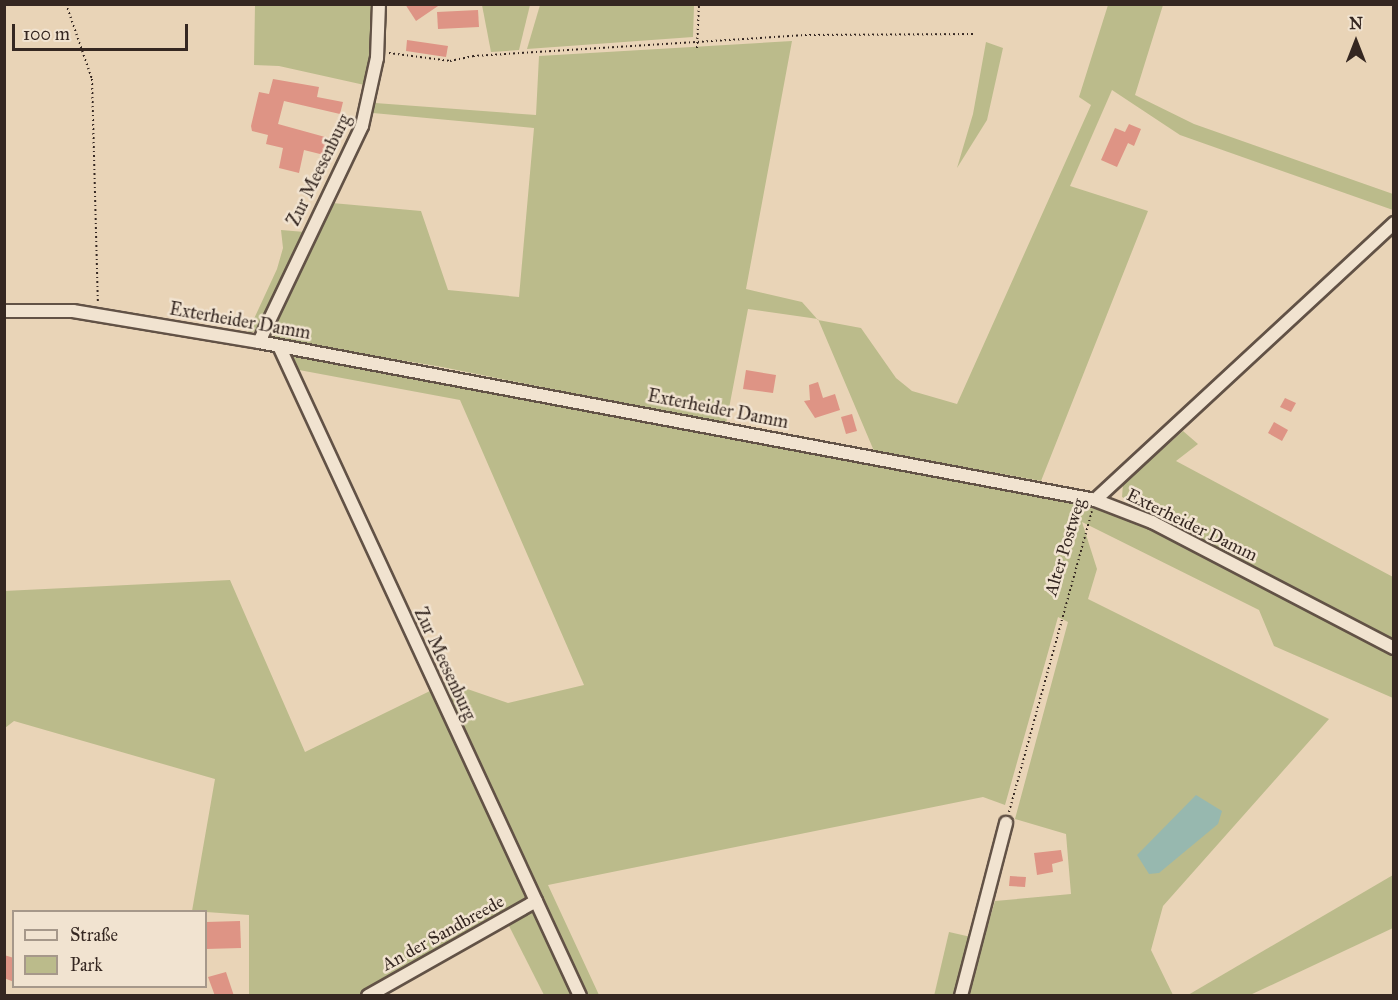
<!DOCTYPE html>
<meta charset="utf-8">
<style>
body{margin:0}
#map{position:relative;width:1398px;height:1000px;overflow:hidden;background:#e9d4b7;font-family:"IM FELL Great Primer",serif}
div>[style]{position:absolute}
.green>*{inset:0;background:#bbbb8b}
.water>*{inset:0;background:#97b8af}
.building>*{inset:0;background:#de9485}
.path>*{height:2px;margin-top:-1px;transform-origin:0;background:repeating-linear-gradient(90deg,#352721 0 1.5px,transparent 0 4.5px)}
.roads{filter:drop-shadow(2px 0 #625246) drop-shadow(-2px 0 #625246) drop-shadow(0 2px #625246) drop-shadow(0 -2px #625246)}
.minor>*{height:12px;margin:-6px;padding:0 6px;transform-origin:6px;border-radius:6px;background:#f1e3d0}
span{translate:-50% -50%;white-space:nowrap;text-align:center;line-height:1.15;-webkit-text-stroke:5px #f1e3d0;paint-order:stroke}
.street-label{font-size:18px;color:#352721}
.frame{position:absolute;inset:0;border:6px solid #352721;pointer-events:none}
.legend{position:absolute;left:12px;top:910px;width:195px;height:78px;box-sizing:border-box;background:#f1e3d0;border:2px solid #a6988a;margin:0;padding:8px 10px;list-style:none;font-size:18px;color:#352721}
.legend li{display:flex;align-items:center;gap:12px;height:30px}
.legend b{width:30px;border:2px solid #a6988a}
.north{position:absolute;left:1326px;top:12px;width:60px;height:60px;-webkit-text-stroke:4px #f1e3d0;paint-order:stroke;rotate:0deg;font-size:16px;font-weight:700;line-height:24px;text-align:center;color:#352721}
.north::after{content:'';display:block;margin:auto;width:21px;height:27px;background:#352721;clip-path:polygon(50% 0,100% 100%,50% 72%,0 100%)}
.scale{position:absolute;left:12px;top:24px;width:176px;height:27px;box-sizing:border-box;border:3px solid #352721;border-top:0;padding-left:8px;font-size:18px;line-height:21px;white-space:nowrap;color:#352721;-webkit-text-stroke:4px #f1e3d0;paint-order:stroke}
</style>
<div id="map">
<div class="green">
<div style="clip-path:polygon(255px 5px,373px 5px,369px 86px,279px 66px,254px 65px)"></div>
<div style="clip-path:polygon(482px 5px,530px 5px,519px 50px,491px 52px)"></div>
<div style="clip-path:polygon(540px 5px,694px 5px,693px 37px,527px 49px)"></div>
<div style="clip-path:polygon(1108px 5px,1163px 5px,1135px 95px,1194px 124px,1393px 194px,1393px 210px,1180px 135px,1112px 90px,1070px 186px,1148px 211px,1041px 481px,874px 451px,818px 319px,748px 309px,726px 424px,442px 367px,278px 340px,271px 331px,332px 203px,421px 211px,448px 290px,519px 297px,534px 128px,373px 113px,375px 103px,536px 115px,539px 56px,792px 41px,746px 289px,802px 302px,818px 320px,861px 328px,896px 378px,912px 391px,957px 404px,1091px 105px,1079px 97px)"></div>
<div style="clip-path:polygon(986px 42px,1003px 48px,987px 120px,957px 168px,973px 114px)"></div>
<div style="clip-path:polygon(281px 230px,305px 232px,260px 329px,247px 334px,277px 269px,283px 248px)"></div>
<div style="clip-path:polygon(293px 356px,1104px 509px,1151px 529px,1393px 656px,1393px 698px,1274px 646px,1259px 610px,1082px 522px,1097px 569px,1088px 599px,1329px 719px,1163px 906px,1151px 950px,1173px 995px,967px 995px,995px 901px,1071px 894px,1066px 834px,1015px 819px,1068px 622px,1058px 617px,1005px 805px,983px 797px,548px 885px,599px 995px,587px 995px,443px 685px,447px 682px,508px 703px,584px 685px,460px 400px,299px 370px)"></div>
<div style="clip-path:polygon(1183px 431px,1198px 444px,1176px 461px,1393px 577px,1393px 639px,1122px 497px,1123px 484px)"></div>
<div style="clip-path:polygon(230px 580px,305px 752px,432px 690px,528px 899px,365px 995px,249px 995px,249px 915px,192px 911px,215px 779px,14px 721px,5px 728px,4px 591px)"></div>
<div style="clip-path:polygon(1393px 875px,1393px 928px,1250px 995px,1188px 995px)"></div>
<div style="clip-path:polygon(534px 910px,574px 995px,544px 995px,508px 924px)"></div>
<div style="clip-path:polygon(949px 932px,971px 937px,956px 995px,934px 996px)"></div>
</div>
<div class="water">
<div style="clip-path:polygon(1196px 795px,1222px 811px,1218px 824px,1159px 873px,1149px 874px,1137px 855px)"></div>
</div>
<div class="building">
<div style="clip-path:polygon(405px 4px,441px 4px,416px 21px)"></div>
<div style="clip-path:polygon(478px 10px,479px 27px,438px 29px,437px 12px)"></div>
<div style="clip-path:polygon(407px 40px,448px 46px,446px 57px,406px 51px)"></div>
<div style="clip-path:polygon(273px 79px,319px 87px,317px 97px,343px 102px,340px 114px,284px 101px,278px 124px,336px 140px,332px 157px,304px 150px,299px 173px,279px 168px,283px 148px,266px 144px,268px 135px,252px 131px,251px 126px,259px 92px,269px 94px)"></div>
<div style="clip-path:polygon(1129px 124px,1141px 129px,1134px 146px,1128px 143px,1117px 167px,1101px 160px,1115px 128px,1125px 132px)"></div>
<div style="clip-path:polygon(746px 370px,776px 375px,773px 393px,743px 389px)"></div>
<div style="clip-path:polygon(818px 382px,823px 398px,835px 394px,840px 410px,815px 418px,804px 401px,810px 400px,809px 385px)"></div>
<div style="clip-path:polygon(1285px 398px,1296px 403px,1291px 412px,1280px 407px)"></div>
<div style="clip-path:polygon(852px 414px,857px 431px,846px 434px,841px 417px)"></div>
<div style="clip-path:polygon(1274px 422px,1288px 430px,1282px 441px,1268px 433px)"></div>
<div style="clip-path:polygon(1061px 850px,1063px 861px,1052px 864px,1053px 872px,1037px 875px,1034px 853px)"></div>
<div style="clip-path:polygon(1010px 876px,1026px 877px,1025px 887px,1009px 886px)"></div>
<div style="clip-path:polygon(240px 921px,241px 948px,206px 949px,206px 922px)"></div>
<div style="clip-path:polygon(4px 955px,14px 958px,14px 982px,4px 978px)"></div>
<div style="clip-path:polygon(226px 972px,234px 996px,215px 996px,208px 977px)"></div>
</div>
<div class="path">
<div style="left:66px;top:4px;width:79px;rotate:70.9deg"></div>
<div style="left:92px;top:79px;width:224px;rotate:88.5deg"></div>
<div style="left:697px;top:48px;width:44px;rotate:-87.4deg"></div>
<div style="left:389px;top:53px;width:62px;rotate:7.5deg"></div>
<div style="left:450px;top:61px;width:24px;rotate:-12deg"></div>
<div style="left:473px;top:56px;width:333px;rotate:-3.6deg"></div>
<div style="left:805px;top:35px;width:170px;rotate:-0.3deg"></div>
<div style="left:1009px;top:812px;width:312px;rotate:-74.6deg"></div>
</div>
<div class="roads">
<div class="minor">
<div style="left:4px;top:311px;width:69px"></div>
<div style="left:73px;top:311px;width:189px;rotate:9.5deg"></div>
<div style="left:259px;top:342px;width:851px;rotate:10.7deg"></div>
<div style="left:1095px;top:500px;width:61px;rotate:21.1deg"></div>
<div style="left:1152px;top:522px;width:273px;rotate:27.5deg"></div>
<div style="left:259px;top:342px;width:239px;rotate:-64.5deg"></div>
<div style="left:362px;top:126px;width:70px;rotate:-77.6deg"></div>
<div style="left:377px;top:58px;width:54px;rotate:-87.9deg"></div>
<div style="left:279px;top:346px;width:716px;rotate:65.15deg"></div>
<div style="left:1095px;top:500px;width:408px;rotate:-42.8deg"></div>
<div style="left:368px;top:996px;width:193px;rotate:-29.5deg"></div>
<div style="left:961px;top:996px;width:179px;rotate:-75.4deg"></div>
</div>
</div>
<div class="street-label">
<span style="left:319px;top:170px;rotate:-64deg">Zur Meesenburg</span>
<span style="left:240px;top:321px;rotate:10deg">Exterheider Damm</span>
<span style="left:718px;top:409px;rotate:11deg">Exterheider Damm</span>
<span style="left:1192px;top:525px;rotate:26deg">Exterheider Damm</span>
<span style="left:1065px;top:547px;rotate:-73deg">Alter Postweg</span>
<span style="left:445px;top:664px;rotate:65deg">Zur Meesenburg</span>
<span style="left:443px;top:933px;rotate:-29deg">An der Sandbreede</span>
</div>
<div class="frame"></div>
<ul class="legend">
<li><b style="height:8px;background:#f1e3d0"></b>Straße</li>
<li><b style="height:16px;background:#bbbb8b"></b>Park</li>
</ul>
<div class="north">N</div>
<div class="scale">100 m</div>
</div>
